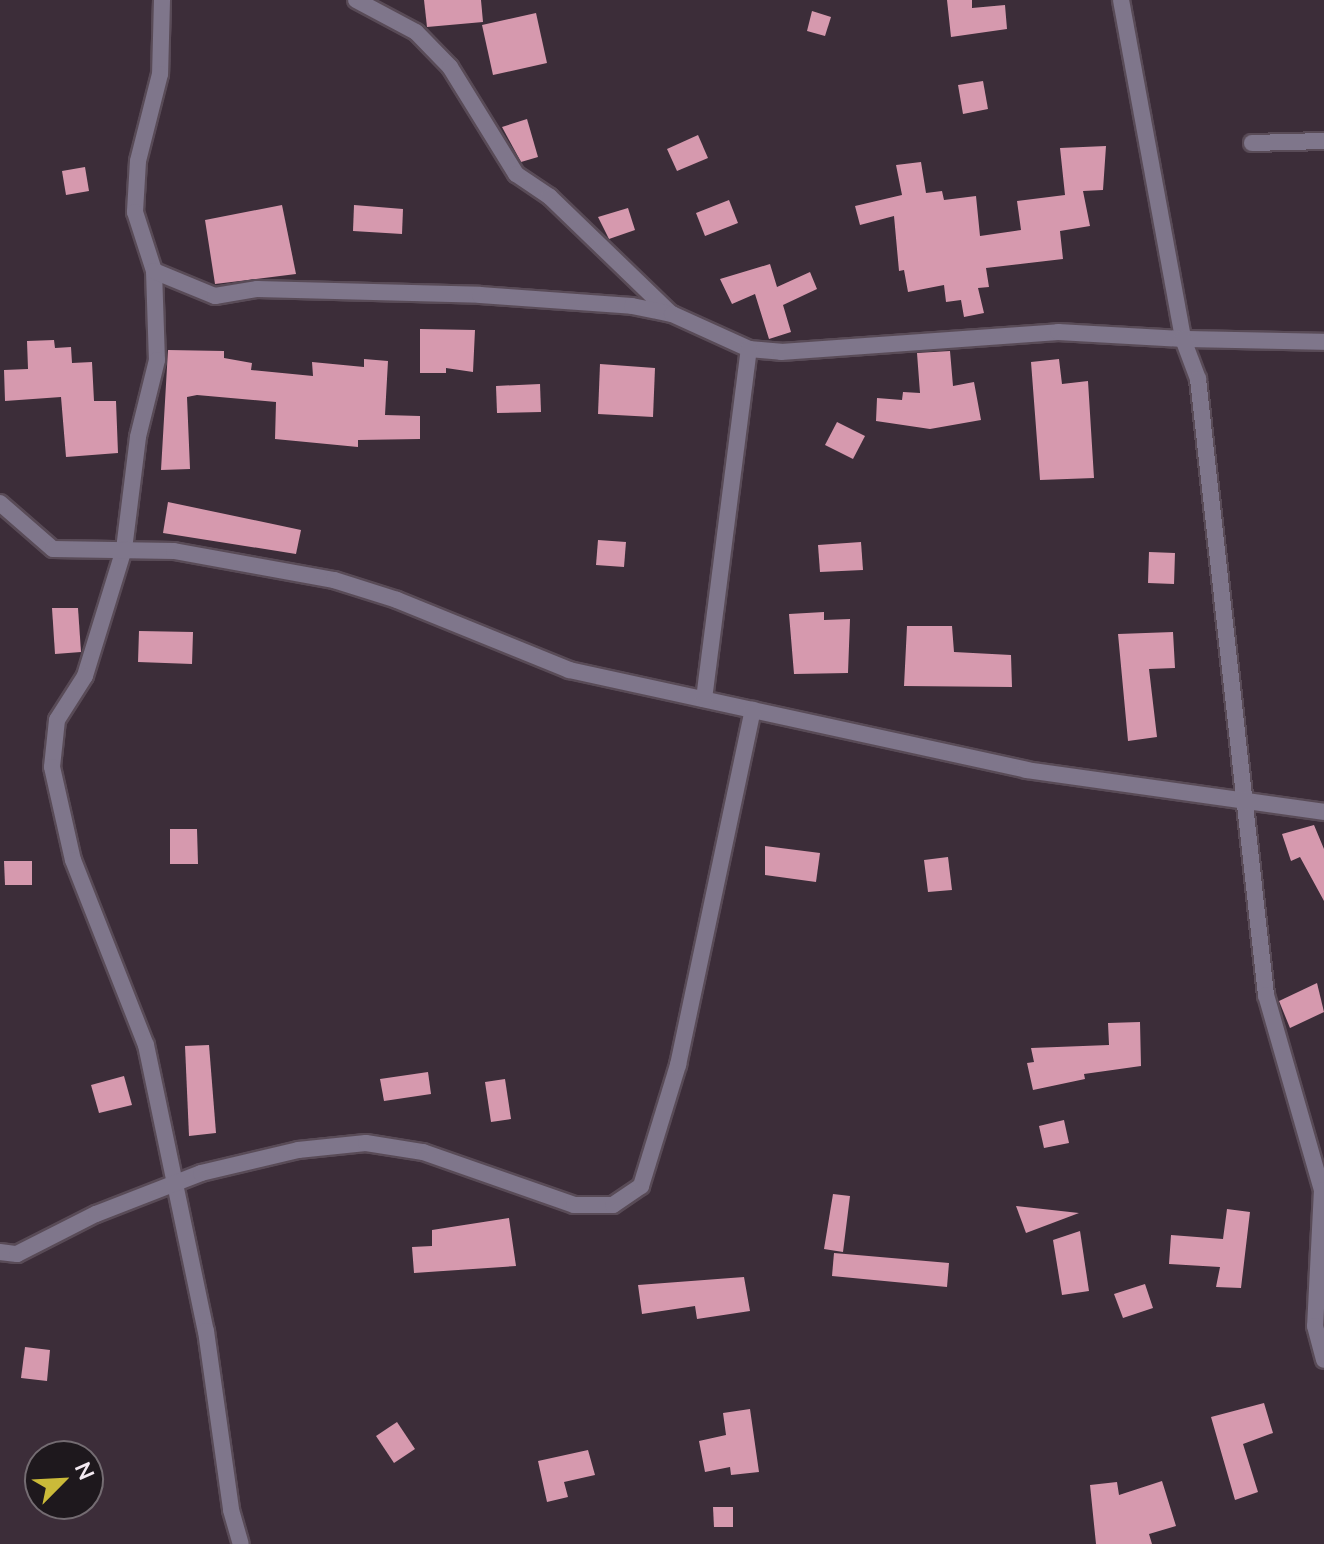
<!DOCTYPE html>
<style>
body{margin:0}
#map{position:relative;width:1324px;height:1544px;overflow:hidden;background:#3c2d39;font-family:"Nunito Sans",sans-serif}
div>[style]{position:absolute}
.building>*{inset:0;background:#d699ae}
.roads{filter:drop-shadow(2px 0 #594b57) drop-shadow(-2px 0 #594b57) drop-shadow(0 2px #594b57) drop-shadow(0 -2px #594b57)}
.street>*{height:16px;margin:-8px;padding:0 8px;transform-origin:8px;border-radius:8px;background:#7f768b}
span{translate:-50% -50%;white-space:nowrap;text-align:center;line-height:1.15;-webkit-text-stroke:8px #1e181d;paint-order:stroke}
.north{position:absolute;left:24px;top:1440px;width:80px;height:80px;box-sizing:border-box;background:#1e181d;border:2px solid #746c72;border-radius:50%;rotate:66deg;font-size:22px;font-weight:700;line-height:32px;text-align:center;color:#f4eaf2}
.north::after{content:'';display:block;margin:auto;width:28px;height:36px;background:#cbba39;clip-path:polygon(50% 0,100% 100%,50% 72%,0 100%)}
</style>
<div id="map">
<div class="building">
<div style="clip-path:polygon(424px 0,481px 0,483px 22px,427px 27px)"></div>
<div style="clip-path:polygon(947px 0,972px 0,972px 8px,1005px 5px,1007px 29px,951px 37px)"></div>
<div style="clip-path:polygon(812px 11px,831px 17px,825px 36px,807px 31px)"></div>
<div style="clip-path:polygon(536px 13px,547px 63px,493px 75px,482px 25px)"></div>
<div style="clip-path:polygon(983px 81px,988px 109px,963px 114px,958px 85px)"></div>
<div style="clip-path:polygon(527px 119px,538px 157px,521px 162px,502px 127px)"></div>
<div style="clip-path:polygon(698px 135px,708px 158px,677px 171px,667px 149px)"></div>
<div style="clip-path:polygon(1106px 146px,1103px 190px,1083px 191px,1090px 226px,1060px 231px,1063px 259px,986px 268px,989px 287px,978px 288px,984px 313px,964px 317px,961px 300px,946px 302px,944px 285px,908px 292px,904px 270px,899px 271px,894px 216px,860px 225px,855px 206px,902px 195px,896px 165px,921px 162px,926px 193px,942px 191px,944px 200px,976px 196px,980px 236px,1021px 230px,1017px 201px,1065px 195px,1060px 148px)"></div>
<div style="clip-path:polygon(85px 167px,89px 191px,66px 195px,62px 171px)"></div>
<div style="clip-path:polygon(729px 200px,738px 223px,705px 236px,696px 213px)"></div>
<div style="clip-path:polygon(282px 205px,296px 274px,215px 284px,205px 220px)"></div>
<div style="clip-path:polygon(354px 205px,403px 209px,402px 234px,353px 231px)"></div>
<div style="clip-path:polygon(628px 208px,635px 230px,609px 239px,598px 217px)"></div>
<div style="clip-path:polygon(770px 264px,777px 287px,810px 272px,817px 289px,783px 305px,791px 332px,769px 339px,755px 294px,732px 304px,720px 279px)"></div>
<div style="clip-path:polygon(420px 329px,475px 330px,473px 372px,446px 368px,446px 373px,420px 373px)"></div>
<div style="clip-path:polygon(54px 340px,55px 348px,71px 347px,72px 363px,92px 362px,94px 401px,116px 401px,118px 453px,66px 457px,61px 397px,5px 401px,4px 370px,28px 369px,27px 341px)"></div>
<div style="clip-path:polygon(168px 350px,224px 351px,224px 358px,252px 363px,251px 370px,313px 376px,312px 362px,364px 367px,364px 359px,388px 361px,385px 415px,420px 416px,420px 439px,358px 440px,358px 447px,275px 439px,276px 402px,197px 395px,187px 397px,190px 469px,161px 470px)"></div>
<div style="clip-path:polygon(950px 351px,953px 386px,974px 382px,981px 420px,930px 429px,876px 421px,877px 398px,902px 400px,903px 392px,920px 393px,917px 353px)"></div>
<div style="clip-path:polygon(1059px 359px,1062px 384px,1088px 381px,1094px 478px,1040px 480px,1031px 362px)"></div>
<div style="clip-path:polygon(600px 364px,655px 368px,653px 417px,598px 414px)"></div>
<div style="clip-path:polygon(540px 384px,541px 412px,497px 413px,496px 386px)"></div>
<div style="clip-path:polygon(837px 422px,865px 436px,853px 459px,825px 445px)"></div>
<div style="clip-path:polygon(168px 502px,301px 530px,296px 554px,163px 533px)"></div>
<div style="clip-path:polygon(598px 540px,626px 542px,624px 567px,596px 565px)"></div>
<div style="clip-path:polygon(861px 542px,863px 570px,820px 572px,818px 545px)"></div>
<div style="clip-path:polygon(1149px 552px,1175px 553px,1174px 584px,1148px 583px)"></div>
<div style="clip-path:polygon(52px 608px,78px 608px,81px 652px,55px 654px)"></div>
<div style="clip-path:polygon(824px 612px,824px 620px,850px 619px,848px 673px,794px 674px,789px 614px)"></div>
<div style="clip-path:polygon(907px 626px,952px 626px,954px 652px,1011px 655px,1012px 687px,904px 686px)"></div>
<div style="clip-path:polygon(139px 631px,193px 632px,192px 664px,138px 662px)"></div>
<div style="clip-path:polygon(1173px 632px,1175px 668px,1149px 669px,1157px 737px,1128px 741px,1118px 634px)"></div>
<div style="clip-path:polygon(1314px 825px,1324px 849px,1324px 901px,1300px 857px,1291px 861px,1282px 834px)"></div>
<div style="clip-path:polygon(170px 829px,197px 829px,198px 864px,170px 864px)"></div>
<div style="clip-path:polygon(765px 846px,820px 853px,816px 882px,765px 875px)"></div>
<div style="clip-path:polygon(948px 857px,952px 890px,928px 892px,924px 860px)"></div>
<div style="clip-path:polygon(4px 861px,32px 861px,32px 885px,5px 885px)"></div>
<div style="clip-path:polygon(1317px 983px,1324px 1012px,1290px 1028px,1279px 1001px)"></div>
<div style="clip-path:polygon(1140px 1022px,1141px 1066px,1084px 1074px,1085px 1079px,1033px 1090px,1027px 1063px,1034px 1062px,1031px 1048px,1109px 1045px,1108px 1023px)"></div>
<div style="clip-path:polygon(209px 1045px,216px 1133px,189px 1136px,185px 1046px)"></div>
<div style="clip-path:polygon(428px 1072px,431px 1094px,384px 1101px,380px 1079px)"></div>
<div style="clip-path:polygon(124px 1076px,132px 1105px,99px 1113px,91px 1085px)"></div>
<div style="clip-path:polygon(505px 1079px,511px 1119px,491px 1122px,485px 1082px)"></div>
<div style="clip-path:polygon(1064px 1120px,1069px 1143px,1044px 1148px,1039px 1126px)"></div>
<div style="clip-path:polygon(833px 1194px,850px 1196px,843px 1252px,824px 1249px)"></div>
<div style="clip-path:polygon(1016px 1206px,1079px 1213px,1026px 1233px)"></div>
<div style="clip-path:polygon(1227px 1209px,1250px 1212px,1241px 1288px,1216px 1287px,1220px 1267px,1169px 1264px,1171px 1235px,1223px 1239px)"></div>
<div style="clip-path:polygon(509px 1218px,516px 1266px,414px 1273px,412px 1247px,432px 1246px,432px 1230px)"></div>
<div style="clip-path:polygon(1080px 1231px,1089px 1291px,1062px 1295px,1053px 1240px)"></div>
<div style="clip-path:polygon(834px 1253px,949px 1263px,947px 1287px,832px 1276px)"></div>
<div style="clip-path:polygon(744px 1277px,750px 1311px,697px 1319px,695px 1306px,642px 1314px,638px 1285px)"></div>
<div style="clip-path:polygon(1145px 1284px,1153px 1308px,1123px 1318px,1114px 1294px)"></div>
<div style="clip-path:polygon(25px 1347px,50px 1350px,47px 1381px,21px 1378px)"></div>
<div style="clip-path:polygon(1264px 1403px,1273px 1433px,1243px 1444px,1258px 1492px,1235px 1500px,1211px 1417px)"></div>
<div style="clip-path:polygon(750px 1409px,759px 1472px,731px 1475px,730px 1467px,705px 1472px,699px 1441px,726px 1435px,723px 1413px)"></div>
<div style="clip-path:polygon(397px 1422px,415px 1449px,394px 1463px,376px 1436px)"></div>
<div style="clip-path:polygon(588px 1450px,595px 1475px,564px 1482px,568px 1497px,547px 1502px,538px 1461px)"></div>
<div style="clip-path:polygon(1162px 1481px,1176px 1526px,1149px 1534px,1152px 1544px,1096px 1544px,1090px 1485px,1117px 1482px,1119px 1495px)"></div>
<div style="clip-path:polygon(713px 1507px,733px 1507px,733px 1527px,714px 1527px)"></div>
</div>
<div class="roads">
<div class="street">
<div style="left:162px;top:0;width:74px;rotate:91.5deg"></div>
<div style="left:160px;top:74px;width:90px;rotate:104.2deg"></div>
<div style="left:138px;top:161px;width:51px;rotate:93.4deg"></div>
<div style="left:135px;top:212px;width:62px;rotate:72.1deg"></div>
<div style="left:154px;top:271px;width:89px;rotate:88.1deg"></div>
<div style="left:157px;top:360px;width:79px;rotate:103.9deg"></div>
<div style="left:138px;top:437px;width:113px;rotate:97.1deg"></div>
<div style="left:124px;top:549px;width:133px;rotate:107.1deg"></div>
<div style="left:85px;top:676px;width:52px;rotate:122.5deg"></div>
<div style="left:57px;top:720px;width:47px;rotate:96.1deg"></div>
<div style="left:52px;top:767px;width:95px;rotate:77.3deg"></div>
<div style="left:73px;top:860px;width:199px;rotate:68.5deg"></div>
<div style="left:146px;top:1045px;width:292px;rotate:78.2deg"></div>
<div style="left:206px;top:1331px;width:181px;rotate:82deg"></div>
<div style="left:231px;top:1510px;width:35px;rotate:74deg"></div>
<div style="left:356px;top:0;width:68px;rotate:28.1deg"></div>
<div style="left:416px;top:32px;width:49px;rotate:45.8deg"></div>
<div style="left:450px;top:67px;width:126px;rotate:58.3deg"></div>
<div style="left:516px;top:174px;width:41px;rotate:34.1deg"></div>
<div style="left:550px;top:197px;width:167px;rotate:44deg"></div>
<div style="left:1121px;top:0;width:345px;rotate:79.6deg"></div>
<div style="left:1183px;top:339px;width:141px;rotate:1.2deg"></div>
<div style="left:1252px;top:143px;width:72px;rotate:-1.6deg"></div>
<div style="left:154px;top:271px;width:66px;rotate:22.3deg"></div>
<div style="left:215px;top:296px;width:43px;rotate:-9.5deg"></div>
<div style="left:257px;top:289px;width:223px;rotate:1.5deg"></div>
<div style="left:480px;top:295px;width:152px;rotate:4.1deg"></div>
<div style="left:632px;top:306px;width:41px;rotate:11.3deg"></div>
<div style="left:672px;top:314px;width:85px;rotate:24.4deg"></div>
<div style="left:749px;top:349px;width:32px;rotate:5deg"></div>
<div style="left:781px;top:352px;width:278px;rotate:-4.1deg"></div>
<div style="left:1058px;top:332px;width:125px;rotate:3.2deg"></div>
<div style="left:1183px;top:339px;width:43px;rotate:69.4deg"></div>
<div style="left:1198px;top:379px;width:620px;rotate:83.7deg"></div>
<div style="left:1266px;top:995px;width:203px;rotate:74deg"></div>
<div style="left:1322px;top:1190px;width:136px;rotate:92.9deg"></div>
<div style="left:1315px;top:1326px;width:35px;rotate:75deg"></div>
<div style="left:0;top:503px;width:70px;rotate:41deg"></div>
<div style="left:53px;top:549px;width:121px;rotate:0.9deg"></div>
<div style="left:174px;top:551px;width:163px;rotate:10.3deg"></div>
<div style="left:334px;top:580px;width:66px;rotate:17.6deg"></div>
<div style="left:397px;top:600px;width:186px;rotate:22.1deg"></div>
<div style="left:569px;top:670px;width:468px;rotate:12.3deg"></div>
<div style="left:1026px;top:770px;width:301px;rotate:8deg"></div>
<div style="left:704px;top:699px;width:353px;rotate:-82.7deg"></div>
<div style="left:0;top:1252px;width:17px;rotate:7deg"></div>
<div style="left:17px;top:1254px;width:89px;rotate:-26.9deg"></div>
<div style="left:96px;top:1214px;width:113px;rotate:-21.3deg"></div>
<div style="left:201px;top:1173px;width:100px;rotate:-13.3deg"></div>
<div style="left:298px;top:1150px;width:68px;rotate:-5.9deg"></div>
<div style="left:366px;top:1143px;width:58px;rotate:9deg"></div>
<div style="left:423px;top:1152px;width:160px;rotate:19.3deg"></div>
<div style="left:574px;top:1205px;width:39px"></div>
<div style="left:613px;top:1205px;width:34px;rotate:-34deg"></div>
<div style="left:641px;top:1186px;width:127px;rotate:-73deg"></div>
<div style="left:678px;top:1065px;width:363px;rotate:-78.1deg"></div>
</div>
</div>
<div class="north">N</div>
</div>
